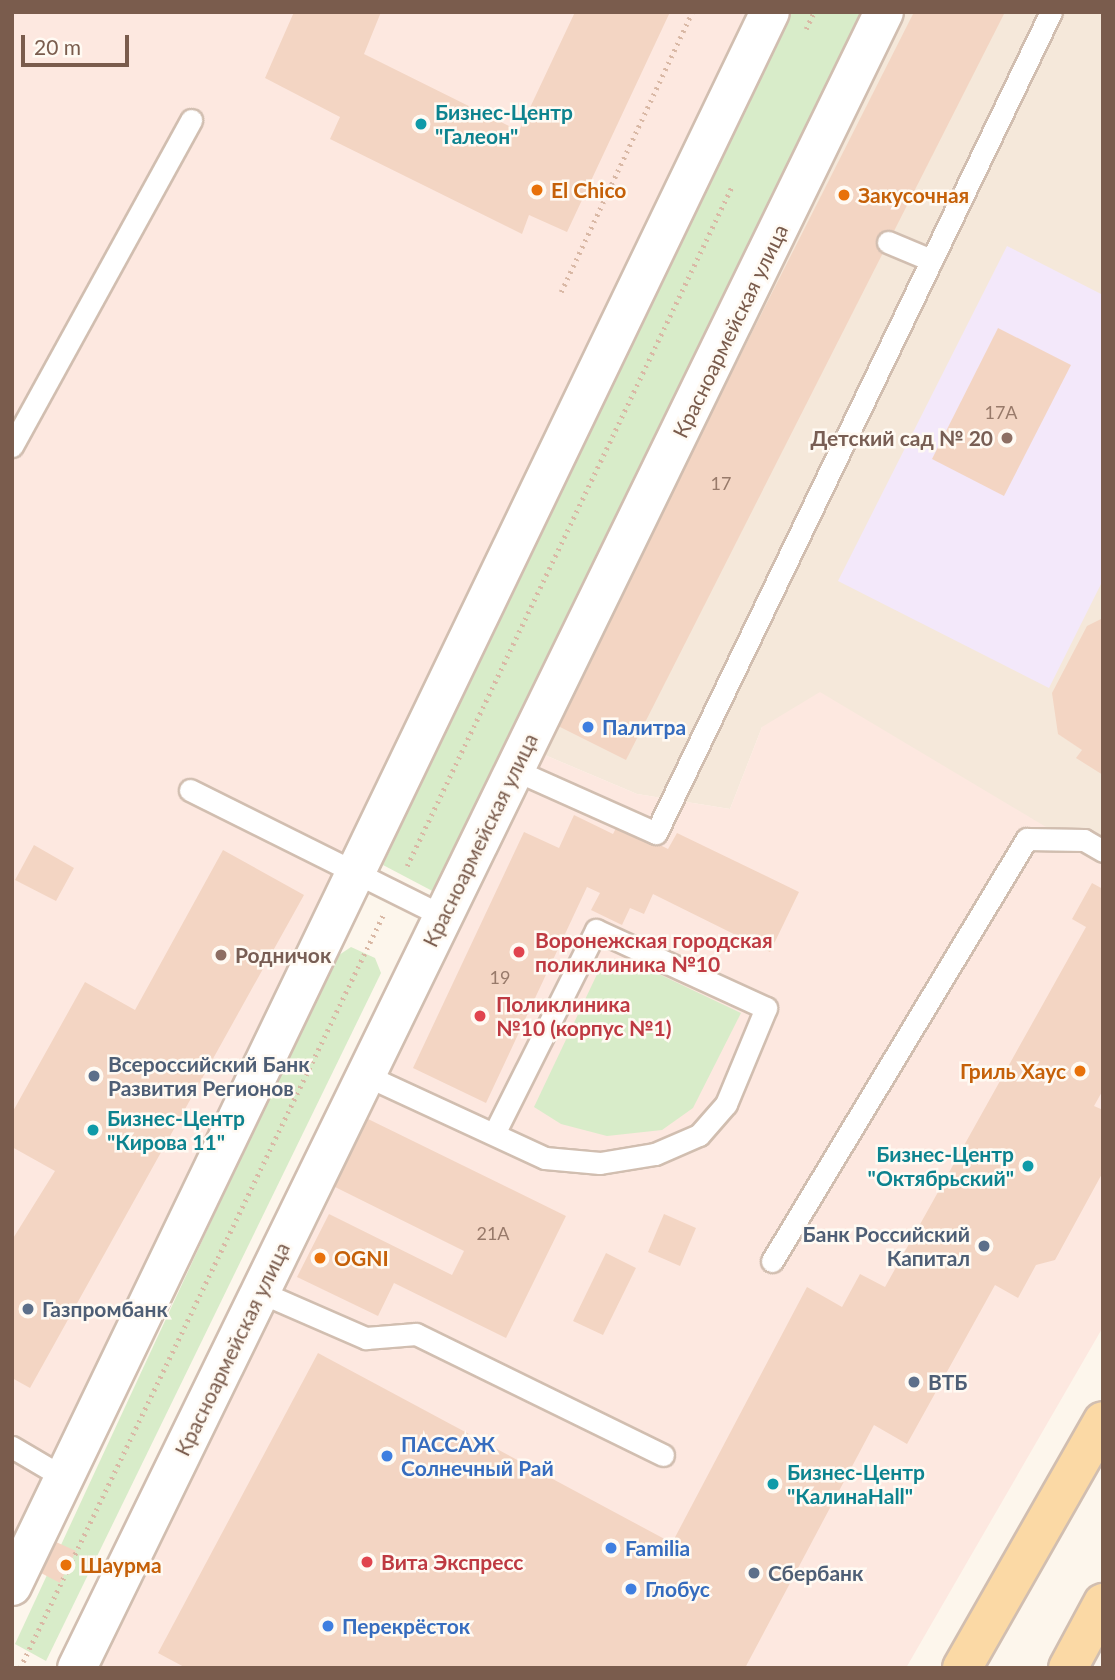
<!DOCTYPE html>
<meta charset="utf-8">
<style>
body{margin:0}
#map{position:relative;width:1115px;height:1680px;overflow:hidden;background:#fdf6ec;font-family:Lato,sans-serif}
div>[style]{position:absolute}
.residential>*{inset:0;background:#f5e8da}
.commercial>*{inset:0;background:#fde8e0}
.education>*{inset:0;background:#f3e8fa}
.green>*{inset:0;background:#d8ecc9}
.building>*{inset:0;background:#f3d5c3}
.path>*{height:4.5px;margin-top:-2.25px;transform-origin:0;background:repeating-linear-gradient(90deg,#d9b8a5 0 2px,transparent 0 7px)}
.roads{filter:drop-shadow(2px 0 #d1beb0) drop-shadow(-2px 0 #d1beb0) drop-shadow(0 2px #d1beb0) drop-shadow(0 -2px #d1beb0)}
.service>*{height:21px;margin:-10.5px;padding:0 10.5px;transform-origin:10.5px;border-radius:10.5px;background:#fff}
.minor>*{height:38px;margin:-19px;padding:0 19px;transform-origin:19px;border-radius:19px;background:#fff}
.primary>*{height:38px;margin:-19px;padding:0 19px;transform-origin:19px;border-radius:19px;background:#fbd9a5}
.dots>*{width:19px;height:19px;translate:-50% -50%;box-sizing:border-box;border:4px solid #fffaf3;border-radius:50%}
span{translate:-50% -50%;white-space:nowrap;text-align:center;line-height:1.15;-webkit-text-stroke:5px #fffaf3;paint-order:stroke}
.number-label{font-size:18px;color:#987a6a}
.number-label span{-webkit-text-stroke-width:0}
.culture-label{font-size:21px;color:#0d838f;font-weight:700}
.left{translate:0 -50%;text-align:left}
.right{translate:-100% -50%;text-align:right}
.food-label{font-size:21px;color:#c56008;font-weight:700}
.street-label{font-size:21px;color:#7a5c4d}
.education-label{font-size:21px;color:#785e54;font-weight:700}
.shop-label{font-size:21px;color:#366cbe;font-weight:700}
.health-label{font-size:21px;color:#be3a42;font-weight:700}
.service-label{font-size:21px;color:#4e5e75;font-weight:700}
.frame{position:absolute;inset:0;border:14px solid #7a5c4d;pointer-events:none}
.scale{position:absolute;left:21px;top:35px;width:108px;height:32px;box-sizing:border-box;border:4px solid #7a5c4d;border-top:0;padding-left:9px;font-size:21px;line-height:24px;white-space:nowrap;color:#7a5c4d;-webkit-text-stroke:5px #fffaf3;paint-order:stroke}
</style>
<div id="map">
<div class="residential">
<div style="clip-path:polygon(889px 12px,1103px 12px,1103px 861px,762px 727px,730px 809px,637px 794px,533px 750px)"></div>
</div>
<div class="commercial">
<div style="clip-path:polygon(12px 12px,770px 12px,12px 1586px)"></div>
<div style="clip-path:polygon(820px 692px,1103px 861px,1103px 1327px,906px 1668px,85px 1668px,533px 750px,637px 794px,730px 809px,762px 727px)"></div>
</div>
<div class="education">
<div style="clip-path:polygon(1007px 246px,1103px 295px,1103px 580px,1049px 688px,838px 581px)"></div>
</div>
<div class="green">
<div style="clip-path:polygon(781px 12px,870px 12px,440px 895px,383px 865px)"></div>
<div style="clip-path:polygon(351px 947px,375px 958px,381px 973px,46px 1661px,15px 1644px,333px 959px)"></div>
<div style="clip-path:polygon(627px 959px,741px 1013px,693px 1108px,662px 1130px,607px 1136px,561px 1124px,534px 1107px,600px 968px)"></div>
</div>
<div class="building">
<div style="clip-path:polygon(294px 12px,381px 12px,364px 54px,519px 131px,575px 12px,670px 12px,567px 232px,529px 215px,522px 234px,330px 139px,340px 117px,265px 78px)"></div>
<div style="clip-path:polygon(914px 12px,1005px 12px,626px 760px,554px 724px)"></div>
<div style="clip-path:polygon(998px 328px,1071px 365px,1004px 496px,932px 459px)"></div>
<div style="clip-path:polygon(1103px 618px,1103px 775px,1076px 758px,1082px 750px,1058px 734px,1052px 693px,1087px 626px)"></div>
<div style="clip-path:polygon(574px 815px,613px 834px,618px 824px,668px 849px,677px 833px,799px 892px,770px 952px,653px 894px,644px 914px,630px 908px,622px 925px,591px 910px,600px 893px,587px 887px,486px 1103px,413px 1068px,524px 832px,559px 848px)"></div>
<div style="clip-path:polygon(34px 845px,74px 868px,56px 901px,15px 880px)"></div>
<div style="clip-path:polygon(223px 850px,304px 895px,30px 1388px,12px 1378px,12px 1240px,55px 1171px,12px 1147px,12px 1113px,85px 982px,135px 1010px)"></div>
<div style="clip-path:polygon(1092px 883px,1103px 889px,1103px 1090px,1094px 1106px,1103px 1110px,1103px 1172px,1055px 1260px,1036px 1265px,1018px 1298px,995px 1285px,907px 1444px,874px 1425px,745px 1668px,186px 1668px,158px 1653px,318px 1353px,672px 1543px,807px 1287px,842px 1307px,860px 1274px,885px 1287px,1086px 927px,1072px 919px)"></div>
<div style="clip-path:polygon(366px 1118px,566px 1216px,506px 1338px,394px 1283px,378px 1316px,297px 1277px,329px 1214px,452px 1275px,464px 1251px,333px 1186px)"></div>
<div style="clip-path:polygon(664px 1214px,696px 1228px,680px 1266px,648px 1252px)"></div>
<div style="clip-path:polygon(606px 1253px,636px 1268px,603px 1335px,573px 1321px)"></div>
<div style="clip-path:polygon(56px 1542px,76px 1551px,60px 1583px,41px 1573px)"></div>
</div>
<div class="path">
<div style="left:806px;top:29px;width:19px;rotate:-65deg"></div>
<div style="left:561px;top:292px;width:309px;rotate:-64.9deg"></div>
<div style="left:407px;top:866px;width:754px;rotate:-64.45deg"></div>
<div style="left:20px;top:1668px;width:836px;rotate:-64.26deg"></div>
</div>
<div class="roads">
<div class="service">
<div style="left:888px;top:242px;width:47px;rotate:22.7deg"></div>
<div style="left:12px;top:446px;width:372px;rotate:-61.2deg"></div>
<div style="left:515px;top:770px;width:154px;rotate:24.1deg"></div>
<div style="left:656px;top:833px;width:911px;rotate:-64.31deg"></div>
<div style="left:190px;top:790px;width:283px;rotate:26.5deg"></div>
<div style="left:363px;top:1074px;width:200px;rotate:24.8deg"></div>
<div style="left:545px;top:1158px;width:55px;rotate:5.2deg"></div>
<div style="left:600px;top:1163px;width:56px;rotate:-9.3deg"></div>
<div style="left:655px;top:1154px;width:48px;rotate:-23.4deg"></div>
<div style="left:699px;top:1135px;width:41px;rotate:-48.9deg"></div>
<div style="left:726px;top:1104px;width:104px;rotate:-67.4deg"></div>
<div style="left:766px;top:1008px;width:187px;rotate:-155.4deg"></div>
<div style="left:596px;top:930px;width:226px;rotate:116.6deg"></div>
<div style="left:772px;top:1261px;width:493px;rotate:-58.9deg"></div>
<div style="left:1027px;top:839px;width:57px;rotate:1deg"></div>
<div style="left:1084px;top:840px;width:22px;rotate:30deg"></div>
<div style="left:260px;top:1292px;width:116px;rotate:23.5deg"></div>
<div style="left:366px;top:1338px;width:50px;rotate:-4.6deg"></div>
<div style="left:416px;top:1334px;width:275px;rotate:26.1deg"></div>
<div style="left:12px;top:1447px;width:65px;rotate:30.5deg"></div>
</div>
<div class="minor">
<div style="left:12px;top:1586px;width:1747px;rotate:-64.29deg"></div>
<div style="left:77px;top:1668px;width:1842px;rotate:-64.02deg"></div>
</div>
<div class="primary">
<div style="left:962px;top:1668px;width:284px;rotate:-60.3deg"></div>
<div style="left:1068px;top:1668px;width:74px;rotate:-61.7deg"></div>
</div>
</div>
<div class="dots">
<div style="left:421px;top:124px;background:#0f9aa8"></div>
<div style="left:537px;top:190px;background:#e8710a"></div>
<div style="left:844px;top:195px;background:#e8710a"></div>
<div style="left:1007px;top:438px;background:#8d6e63"></div>
<div style="left:588px;top:727px;background:#3f7fe0"></div>
<div style="left:519px;top:952px;background:#e0444e"></div>
<div style="left:221px;top:955px;background:#8d6e63"></div>
<div style="left:480px;top:1016px;background:#e0444e"></div>
<div style="left:1080px;top:1071px;background:#e8710a"></div>
<div style="left:94px;top:1076px;background:#5c6f8a"></div>
<div style="left:93px;top:1130px;background:#0f9aa8"></div>
<div style="left:1028px;top:1166px;background:#0f9aa8"></div>
<div style="left:984px;top:1246px;background:#5c6f8a"></div>
<div style="left:320px;top:1258px;background:#e8710a"></div>
<div style="left:28px;top:1309px;background:#5c6f8a"></div>
<div style="left:914px;top:1382px;background:#5c6f8a"></div>
<div style="left:387px;top:1456px;background:#3f7fe0"></div>
<div style="left:773px;top:1484px;background:#0f9aa8"></div>
<div style="left:611px;top:1548px;background:#3f7fe0"></div>
<div style="left:367px;top:1562px;background:#e0444e"></div>
<div style="left:66px;top:1565px;background:#e8710a"></div>
<div style="left:754px;top:1573px;background:#5c6f8a"></div>
<div style="left:631px;top:1589px;background:#3f7fe0"></div>
<div style="left:328px;top:1626px;background:#3f7fe0"></div>
</div>
<div class="number-label">
<span style="left:1001px;top:412px">17А</span>
<span style="left:721px;top:483px">17</span>
<span style="left:500px;top:977px">19</span>
<span style="left:493px;top:1233px">21А</span>
</div>
<div class="culture-label">
<span class="left" style="left:435px;top:124px">Бизнес-Центр<br>"Галеон"</span>
<span class="left" style="left:107px;top:1130px">Бизнес-Центр<br>"Кирова 11"</span>
<span class="right" style="left:1014px;top:1166px">Бизнес-Центр<br>"Октябрьский"</span>
<span class="left" style="left:787px;top:1484px">Бизнес-Центр<br>"КалинаHall"</span>
</div>
<div class="food-label">
<span class="left" style="left:551px;top:190px">El Chico</span>
<span class="left" style="left:858px;top:195px">Закусочная</span>
<span class="right" style="left:1066px;top:1071px">Гриль Хаус</span>
<span class="left" style="left:334px;top:1258px">OGNI</span>
<span class="left" style="left:80px;top:1565px">Шаурма</span>
</div>
<div class="street-label">
<span style="left:730px;top:331px;rotate:-64deg">Красноармейская улица</span>
<span style="left:480px;top:840px;rotate:-64deg">Красноармейская улица</span>
<span style="left:232px;top:1349px;rotate:-64deg">Красноармейская улица</span>
</div>
<div class="education-label">
<span class="right" style="left:993px;top:438px">Детский сад № 20</span>
<span class="left" style="left:235px;top:955px">Родничок</span>
</div>
<div class="shop-label">
<span class="left" style="left:602px;top:727px">Палитра</span>
<span class="left" style="left:401px;top:1456px">ПАССАЖ<br>Солнечный Рай</span>
<span class="left" style="left:625px;top:1548px">Familia</span>
<span class="left" style="left:645px;top:1589px">Глобус</span>
<span class="left" style="left:342px;top:1626px">Перекрёсток</span>
</div>
<div class="health-label">
<span class="left" style="left:535px;top:952px">Воронежская городская<br>поликлиника №10</span>
<span class="left" style="left:496px;top:1016px">Поликлиника<br>№10 (корпус №1)</span>
<span class="left" style="left:381px;top:1562px">Вита Экспресс</span>
</div>
<div class="service-label">
<span class="left" style="left:108px;top:1076px">Всероссийский Банк<br>Развития Регионов</span>
<span class="right" style="left:970px;top:1246px">Банк Российский<br>Капитал</span>
<span class="left" style="left:42px;top:1309px">Газпромбанк</span>
<span class="left" style="left:928px;top:1382px">ВТБ</span>
<span class="left" style="left:768px;top:1573px">Сбербанк</span>
</div>
<div class="frame"></div>
<div class="scale">20 m</div>
</div>
